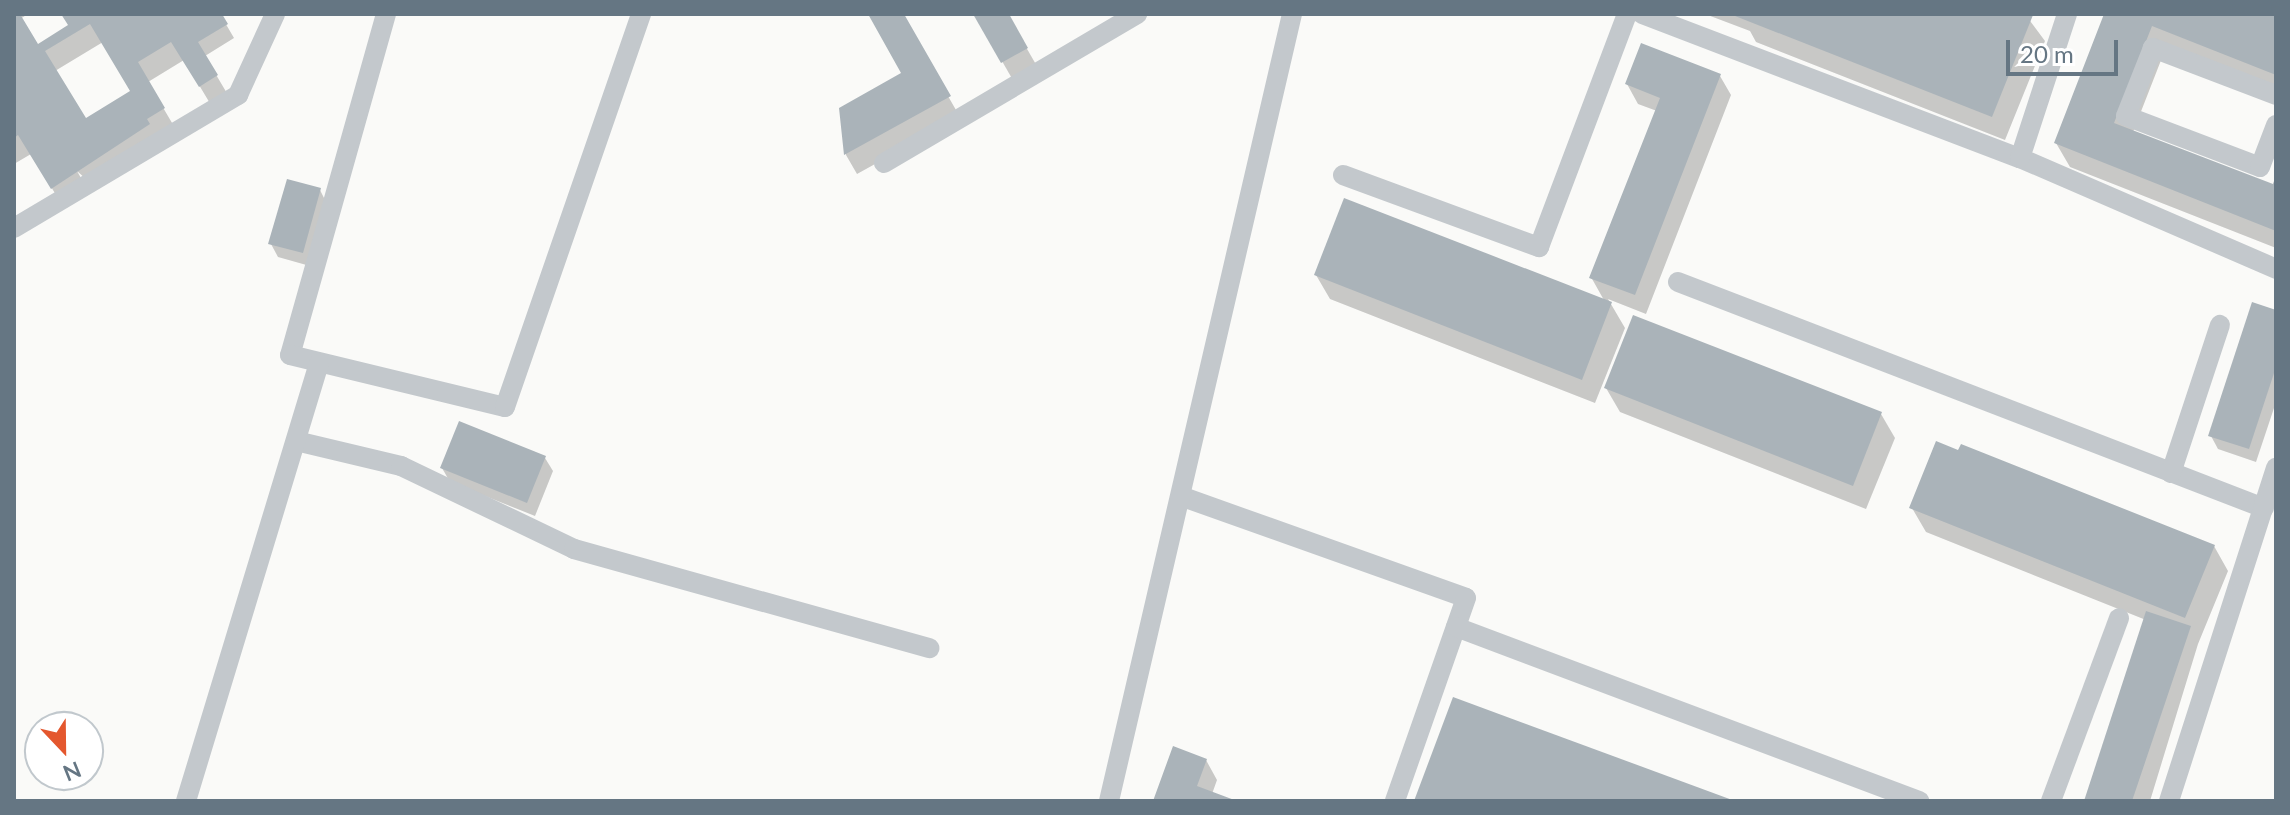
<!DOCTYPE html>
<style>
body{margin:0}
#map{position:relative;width:2290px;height:815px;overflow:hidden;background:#fafaf8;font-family:Lato,sans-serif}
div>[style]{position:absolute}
.shadow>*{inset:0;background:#0003}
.building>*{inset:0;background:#aab3b9}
.lane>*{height:20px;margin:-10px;padding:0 10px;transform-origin:10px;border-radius:10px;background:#c3c8cc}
span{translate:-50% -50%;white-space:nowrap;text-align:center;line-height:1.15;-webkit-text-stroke:8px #fff;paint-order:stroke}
.frame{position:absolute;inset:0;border:16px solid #657683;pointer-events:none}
.north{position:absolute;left:24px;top:711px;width:80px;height:80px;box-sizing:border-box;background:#fff;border:2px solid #c1c8cd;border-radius:50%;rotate:158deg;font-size:22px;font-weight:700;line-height:32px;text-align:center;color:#657683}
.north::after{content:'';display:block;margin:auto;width:28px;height:36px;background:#e4572e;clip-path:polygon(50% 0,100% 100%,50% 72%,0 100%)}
.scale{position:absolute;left:2006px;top:40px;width:112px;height:36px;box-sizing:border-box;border:4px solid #657683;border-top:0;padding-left:10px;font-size:24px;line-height:28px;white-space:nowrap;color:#657683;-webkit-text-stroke:6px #fff;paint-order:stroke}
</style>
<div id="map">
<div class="shadow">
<div style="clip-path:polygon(evenodd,14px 14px,28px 14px,20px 19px,37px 47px,70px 26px,63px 14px,220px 14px,234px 38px,205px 56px,228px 95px,211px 105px,184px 60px,148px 82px,175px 128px,87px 180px,77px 171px,89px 192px,64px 208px,31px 154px,14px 164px,14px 14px,103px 42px,132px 92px,86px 120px,55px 71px,103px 42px)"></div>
<div style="clip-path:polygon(870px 14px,901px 14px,960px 117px,857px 174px,846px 155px,842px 109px,904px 74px)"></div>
<div style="clip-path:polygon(975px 14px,1007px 14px,1038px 68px,1014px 82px)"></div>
<div style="clip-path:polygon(1705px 14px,2025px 14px,2045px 41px,2005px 140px,1756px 42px,1750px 31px)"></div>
<div style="clip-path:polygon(2106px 14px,2276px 14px,2276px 92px,2165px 50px,2133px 132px,2274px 187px,2276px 178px,2276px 248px,2070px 167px,2056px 143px)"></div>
<div style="clip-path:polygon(1720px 76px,1731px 95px,1646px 314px,1608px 299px,1625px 328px,1595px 403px,1330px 299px,1316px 275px,1605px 302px,1591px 277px,1657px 111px,1638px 104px,1627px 84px)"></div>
<div style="clip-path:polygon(320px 190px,327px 204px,310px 266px,278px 257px,271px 244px)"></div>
<div style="clip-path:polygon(2276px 312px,2276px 402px,2256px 462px,2218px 449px,2211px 436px)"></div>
<div style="clip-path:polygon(1606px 388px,1881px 414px,1895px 438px,1866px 509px,1620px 412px)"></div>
<div style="clip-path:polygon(1959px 453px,2214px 546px,2228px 571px,2198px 644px,2150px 801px,2086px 801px,2146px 620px,1926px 532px,1912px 508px)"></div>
<div style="clip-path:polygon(545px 458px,553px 471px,535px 516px,450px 482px,442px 468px)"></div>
<div style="clip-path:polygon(1206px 760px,1217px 780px,1212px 794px,1232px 801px,1155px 801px)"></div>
</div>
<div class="building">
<div style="clip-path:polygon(evenodd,14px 14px,20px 14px,38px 44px,68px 25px,61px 14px,222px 14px,228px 24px,198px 42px,218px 75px,199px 87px,171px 42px,138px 62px,165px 108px,147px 119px,150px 124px,51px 189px,18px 135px,14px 138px,14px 14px,90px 24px,130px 91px,86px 118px,45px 51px,90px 24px)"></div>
<div style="clip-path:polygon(868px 14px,904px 14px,951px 96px,844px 155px,839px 108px,901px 73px)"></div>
<div style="clip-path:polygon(973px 14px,1009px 14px,1028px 48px,1001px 63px)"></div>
<div style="clip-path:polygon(1730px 14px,2030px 14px,2033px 15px,1992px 117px)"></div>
<div style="clip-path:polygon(2104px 14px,2276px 14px,2276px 75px,2152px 26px,2114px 123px,2273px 184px,2276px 175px,2276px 231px,2054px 143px)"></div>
<div style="clip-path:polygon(1641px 43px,1721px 74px,1635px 295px,1589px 278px,1660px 98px,1625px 84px)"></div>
<div style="clip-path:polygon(287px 179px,321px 188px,303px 253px,268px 244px)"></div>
<div style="clip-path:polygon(1344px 198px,1612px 302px,1582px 380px,1314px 275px)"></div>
<div style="clip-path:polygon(2252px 302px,2276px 310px,2276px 367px,2249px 449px,2208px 436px)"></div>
<div style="clip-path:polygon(1633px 315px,1882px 412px,1853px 486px,1604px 388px)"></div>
<div style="clip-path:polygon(459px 421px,546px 456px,527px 503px,440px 468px)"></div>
<div style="clip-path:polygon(1936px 441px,1958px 450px,1961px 444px,2215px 545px,2185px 618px,1909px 508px)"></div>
<div style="clip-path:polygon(2146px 611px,2191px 626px,2132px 801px,2084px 801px)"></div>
<div style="clip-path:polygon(1453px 697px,1735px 801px,1414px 801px)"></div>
<div style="clip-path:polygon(1173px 746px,1207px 759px,1197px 786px,1237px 801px,1153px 801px)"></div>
</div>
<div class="lane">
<div style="left:386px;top:14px;width:354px;rotate:105.7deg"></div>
<div style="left:290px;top:355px;width:221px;rotate:13.6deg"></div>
<div style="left:505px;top:407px;width:416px;rotate:-70.9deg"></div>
<div style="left:1642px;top:14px;width:404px;rotate:20.9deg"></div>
<div style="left:2020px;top:158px;width:279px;rotate:23.4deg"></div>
<div style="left:2276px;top:95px;width:132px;rotate:-159.1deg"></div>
<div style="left:2153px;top:48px;width:73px;rotate:111.7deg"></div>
<div style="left:2126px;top:116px;width:143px;rotate:20.8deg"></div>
<div style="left:2260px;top:167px;width:45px;rotate:-69.1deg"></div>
<div style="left:2020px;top:158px;width:151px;rotate:-71.9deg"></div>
<div style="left:884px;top:163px;width:294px;rotate:-30.5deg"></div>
<div style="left:1343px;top:175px;width:209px;rotate:20.2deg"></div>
<div style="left:1539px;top:247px;width:249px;rotate:-69.3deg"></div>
<div style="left:14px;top:228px;width:261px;rotate:-30.7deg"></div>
<div style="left:238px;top:95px;width:89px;rotate:-65.4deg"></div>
<div style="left:1678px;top:282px;width:628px;rotate:21.09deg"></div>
<div style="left:296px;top:441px;width:108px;rotate:13.4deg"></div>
<div style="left:401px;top:466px;width:192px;rotate:25.6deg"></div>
<div style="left:574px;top:549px;width:369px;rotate:15.6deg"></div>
<div style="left:2171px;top:473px;width:156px;rotate:-71.7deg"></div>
<div style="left:1183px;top:497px;width:300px;rotate:19.6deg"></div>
<div style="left:1466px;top:598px;width:215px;rotate:109.3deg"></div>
<div style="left:1456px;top:627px;width:495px;rotate:20.6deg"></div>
<div style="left:186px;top:801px;width:457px;rotate:-73.1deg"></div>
<div style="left:1109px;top:801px;width:808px;rotate:-76.91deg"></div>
<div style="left:2051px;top:801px;width:195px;rotate:-69.6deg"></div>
<div style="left:2169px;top:801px;width:350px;rotate:-72.2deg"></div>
</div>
<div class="frame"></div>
<div class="north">N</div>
<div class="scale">20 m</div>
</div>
